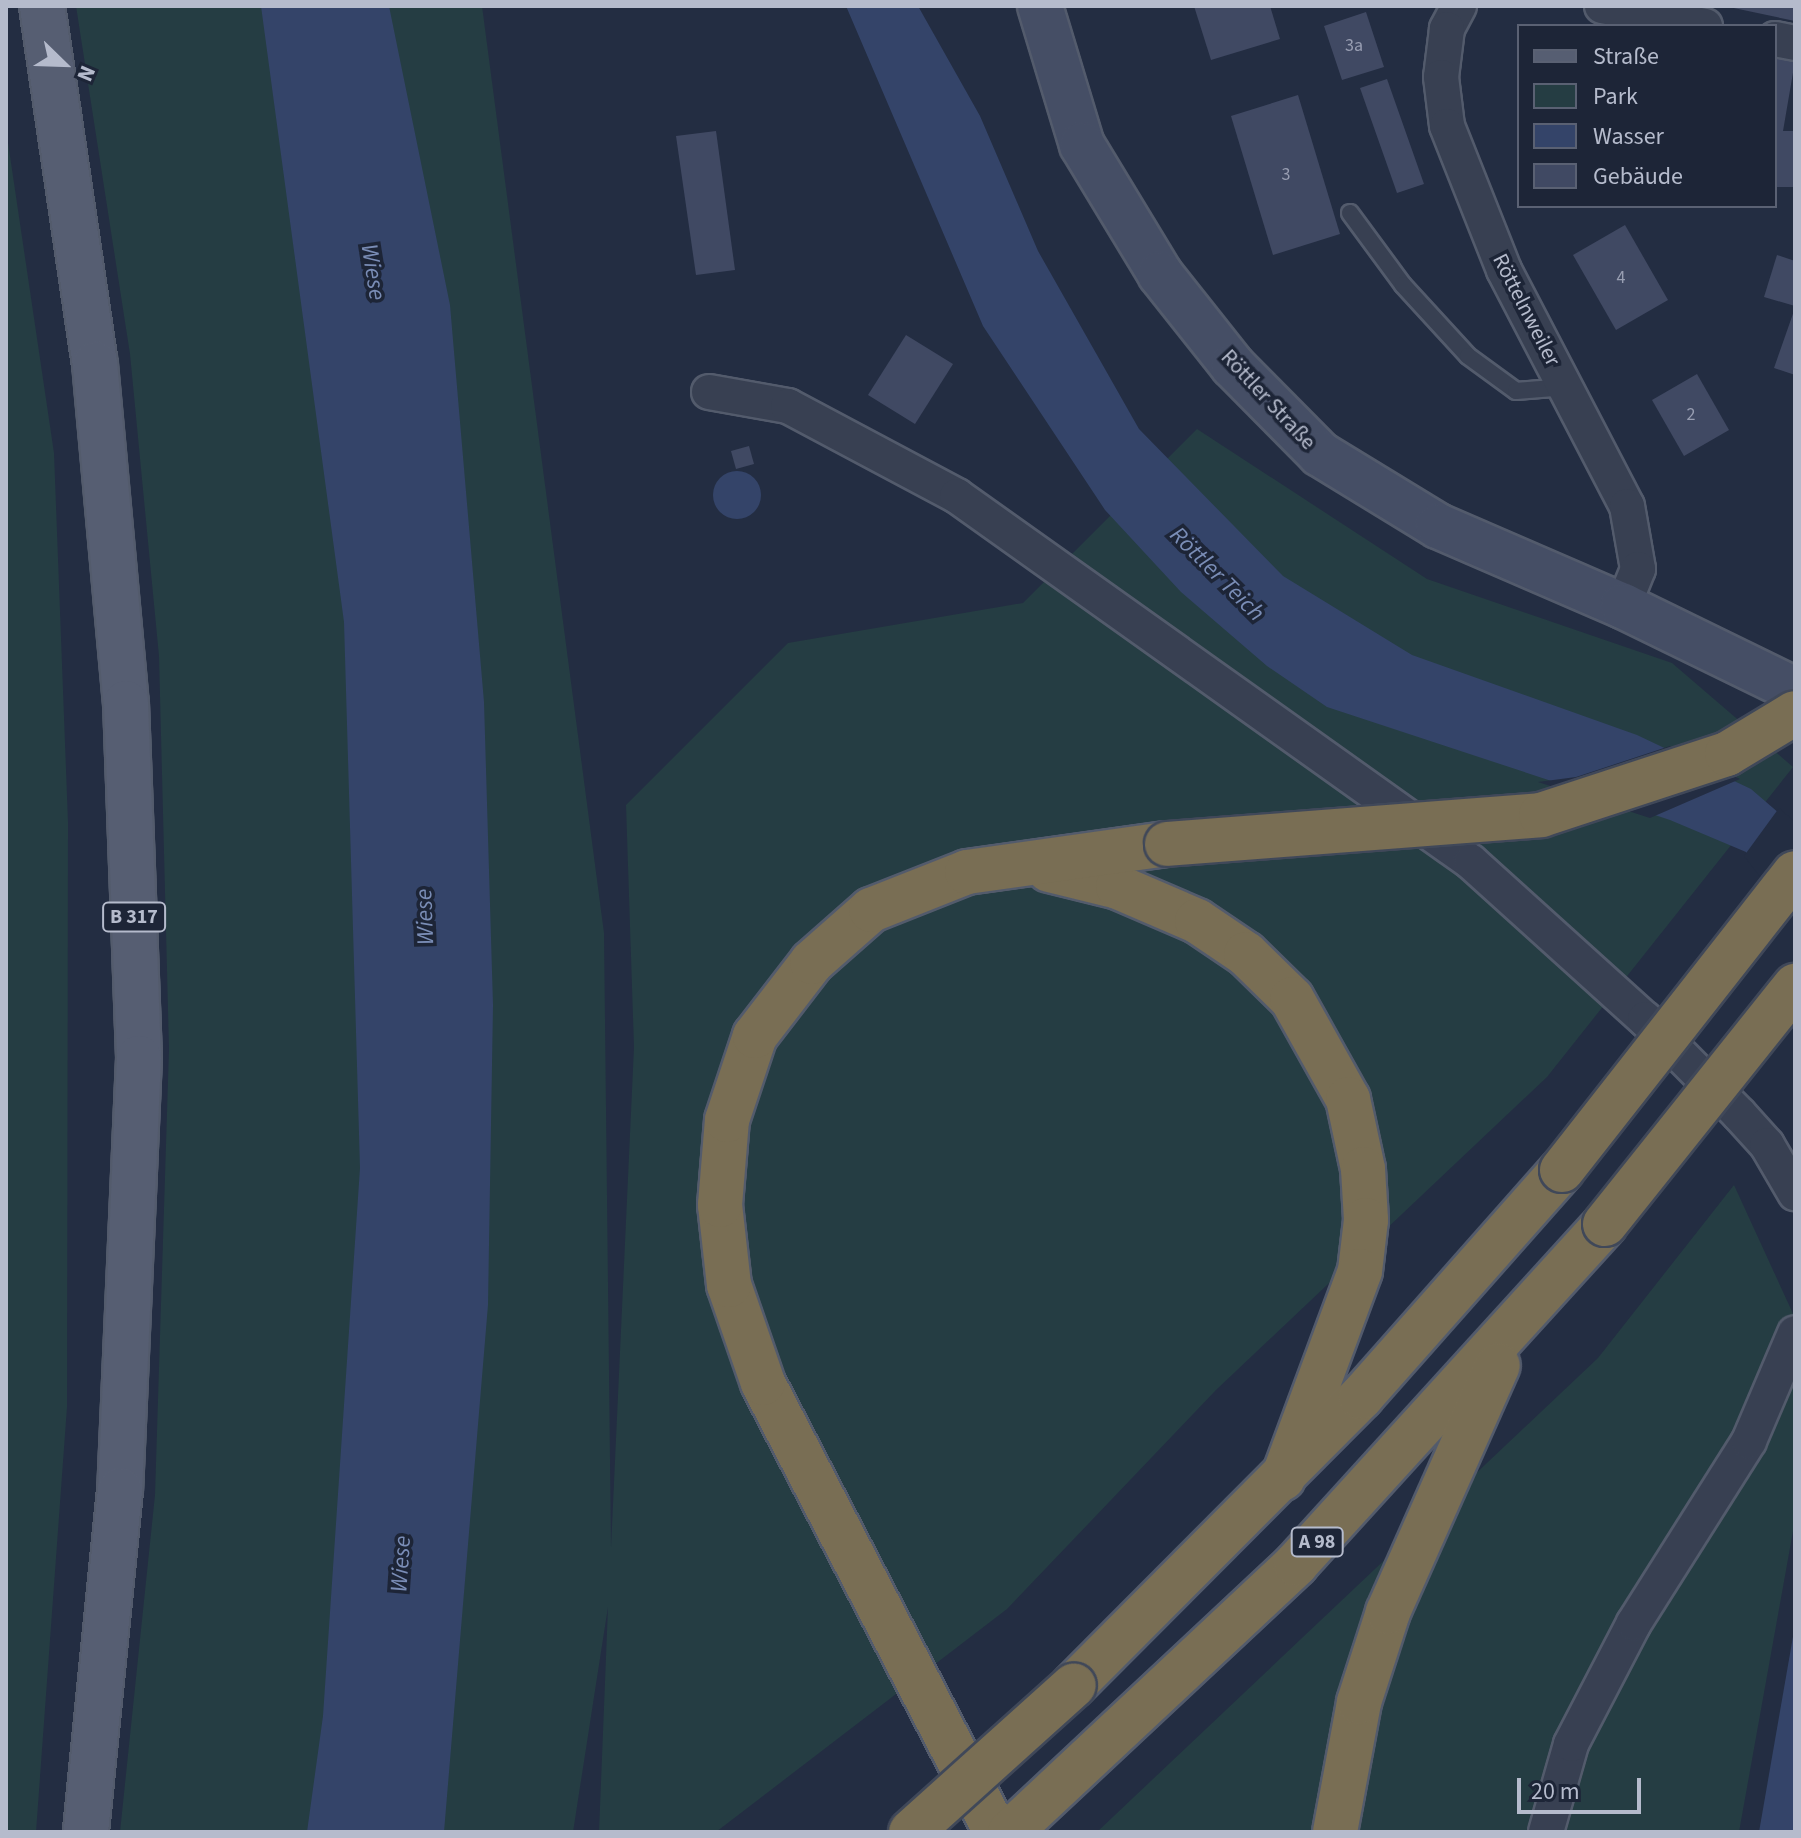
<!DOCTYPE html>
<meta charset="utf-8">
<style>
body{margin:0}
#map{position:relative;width:1801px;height:1838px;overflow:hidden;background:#232d42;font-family:"Source Sans 3",sans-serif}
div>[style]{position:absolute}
.green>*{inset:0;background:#253d43}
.water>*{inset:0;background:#344469}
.round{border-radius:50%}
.pier>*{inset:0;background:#232d42}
.building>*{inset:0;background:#404963}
.roads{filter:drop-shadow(2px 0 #535b6c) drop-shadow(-2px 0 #535b6c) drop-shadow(0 2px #535b6c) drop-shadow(0 -2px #535b6c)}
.lane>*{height:16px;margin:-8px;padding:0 8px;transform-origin:8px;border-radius:8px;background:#384052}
.street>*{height:34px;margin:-17px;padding:0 17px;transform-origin:17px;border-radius:17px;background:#384052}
.secondary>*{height:44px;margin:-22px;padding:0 22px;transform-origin:22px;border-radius:22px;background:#454e65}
.primary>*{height:44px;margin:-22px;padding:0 22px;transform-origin:22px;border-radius:22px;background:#565e72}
.highway>*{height:44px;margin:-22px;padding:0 22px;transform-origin:22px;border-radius:22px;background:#796e54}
.bridges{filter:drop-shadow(2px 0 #404859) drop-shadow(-2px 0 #404859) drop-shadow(0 2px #404859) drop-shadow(0 -2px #404859)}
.highway-bridge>*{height:44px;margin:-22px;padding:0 22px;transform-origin:22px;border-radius:22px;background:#796e54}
span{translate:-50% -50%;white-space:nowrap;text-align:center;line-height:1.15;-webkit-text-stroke:7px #1d2537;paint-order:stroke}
.number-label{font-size:18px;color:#989eb2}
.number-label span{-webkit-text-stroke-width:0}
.shield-label span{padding:2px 6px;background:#1d2537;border:2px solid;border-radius:6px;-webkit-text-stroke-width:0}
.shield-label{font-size:20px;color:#b5bbcc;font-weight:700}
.street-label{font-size:22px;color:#b5bbcc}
.water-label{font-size:24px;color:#7a8db6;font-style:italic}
.frame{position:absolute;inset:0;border:8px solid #b5bbcc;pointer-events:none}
.legend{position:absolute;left:1517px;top:24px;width:260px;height:184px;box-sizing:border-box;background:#1d2537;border:2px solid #5a6173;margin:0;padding:10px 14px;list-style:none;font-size:24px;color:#b5bbcc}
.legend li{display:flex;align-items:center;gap:16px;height:40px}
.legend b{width:40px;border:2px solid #5a6173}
.north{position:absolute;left:24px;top:24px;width:80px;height:80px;-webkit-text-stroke:6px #1d2537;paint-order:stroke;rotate:113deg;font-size:22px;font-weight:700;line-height:32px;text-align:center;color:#b5bbcc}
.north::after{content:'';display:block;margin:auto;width:28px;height:36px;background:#b5bbcc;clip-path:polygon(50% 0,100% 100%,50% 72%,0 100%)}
.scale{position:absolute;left:1517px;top:1778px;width:124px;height:36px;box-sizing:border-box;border:4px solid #b5bbcc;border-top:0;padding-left:10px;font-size:24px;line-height:28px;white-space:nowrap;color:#b5bbcc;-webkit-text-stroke:6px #1d2537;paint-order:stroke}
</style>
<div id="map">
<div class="green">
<div style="clip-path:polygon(76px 6px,482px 6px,604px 933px,611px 1548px,634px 1047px,626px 805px,788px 643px,1023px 603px,1197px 429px,1427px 579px,1672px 663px,1793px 767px,1547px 1077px,1216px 1390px,1007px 1609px,716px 1832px,599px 1832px,608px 1607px,573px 1832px,120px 1832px,155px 1495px,169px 1049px,159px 656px,130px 354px)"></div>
<div style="clip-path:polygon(6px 129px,54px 453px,68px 822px,67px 1407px,36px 1832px,6px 1832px)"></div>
<div style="clip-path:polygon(1734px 1185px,1795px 1318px,1795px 1520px,1739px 1832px,1097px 1832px,1598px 1358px)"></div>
</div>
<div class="water">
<div style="clip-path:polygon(261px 6px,389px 6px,450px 305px,484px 702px,493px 1005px,488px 1305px,444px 1832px,307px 1832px,323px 1716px,360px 1168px,344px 622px)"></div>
<div style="clip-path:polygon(846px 6px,918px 6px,980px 116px,1038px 251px,1139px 429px,1283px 576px,1412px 655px,1637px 735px,1751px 789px,1795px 827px,1795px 918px,1746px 852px,1670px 820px,1327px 707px,1267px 666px,1181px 592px,1105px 510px,983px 326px)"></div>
<div class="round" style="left:713px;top:471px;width:48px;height:48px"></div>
<div style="clip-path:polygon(1795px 1625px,1795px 1832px,1759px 1832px)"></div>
</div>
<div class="pier">
<div style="clip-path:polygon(1670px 746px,1740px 779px,1650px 818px,1538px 782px,1576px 777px)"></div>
<div style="clip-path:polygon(1779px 808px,1795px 822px,1795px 922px,1744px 856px)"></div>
</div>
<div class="building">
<div style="clip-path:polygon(1194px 6px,1270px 6px,1280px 39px,1211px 60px)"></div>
<div style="clip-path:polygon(1795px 6px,1795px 21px,1729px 7px,1729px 6px)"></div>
<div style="clip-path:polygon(1366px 12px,1384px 67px,1342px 80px,1324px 26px)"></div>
<div style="clip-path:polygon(1775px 58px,1795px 61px,1783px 131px,1795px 131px,1795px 187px,1775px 187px)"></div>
<div style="clip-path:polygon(1387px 79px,1424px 184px,1397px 193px,1360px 88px)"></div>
<div style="clip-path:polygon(1298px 95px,1340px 234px,1273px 255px,1231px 116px)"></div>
<div style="clip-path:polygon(716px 131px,735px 270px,696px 275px,676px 136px)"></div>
<div style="clip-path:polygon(1625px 225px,1668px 300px,1616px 330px,1573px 255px)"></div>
<div style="clip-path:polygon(1777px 255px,1795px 261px,1795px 306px,1764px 297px)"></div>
<div style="clip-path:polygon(1795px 308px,1795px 375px,1774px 368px)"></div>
<div style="clip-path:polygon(906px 335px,953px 364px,915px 424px,868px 395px)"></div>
<div style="clip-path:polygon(1697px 374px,1729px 430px,1684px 456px,1652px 400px)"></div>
<div style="clip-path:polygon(749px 446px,754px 464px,736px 469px,731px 451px)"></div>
</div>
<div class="roads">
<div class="lane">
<div style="left:1350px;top:213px;width:89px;rotate:53.6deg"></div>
<div style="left:1403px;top:285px;width:96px;rotate:47.5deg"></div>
<div style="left:1468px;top:356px;width:59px;rotate:36.1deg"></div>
<div style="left:1516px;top:391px;width:50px;rotate:-4.6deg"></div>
</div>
<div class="street">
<div style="left:1459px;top:6px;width:26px;rotate:118deg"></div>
<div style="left:1447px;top:29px;width:48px;rotate:97.1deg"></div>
<div style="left:1441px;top:77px;width:49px;rotate:83deg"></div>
<div style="left:1447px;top:126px;width:155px;rotate:68.4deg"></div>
<div style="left:1504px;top:270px;width:266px;rotate:62.5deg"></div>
<div style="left:1627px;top:506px;width:64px;rotate:80.1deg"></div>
<div style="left:1638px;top:569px;width:40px;rotate:112deg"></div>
<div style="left:1602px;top:6px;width:105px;rotate:11deg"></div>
<div style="left:1775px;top:39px;width:20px;rotate:11deg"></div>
<div style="left:709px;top:392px;width:80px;rotate:10deg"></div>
<div style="left:788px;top:406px;width:191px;rotate:28deg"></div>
<div style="left:957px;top:496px;width:631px;rotate:35.45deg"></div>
<div style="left:1471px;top:862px;width:234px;rotate:42.1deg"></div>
<div style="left:1645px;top:1019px;width:134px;rotate:45.3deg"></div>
<div style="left:1739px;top:1114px;width:42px;rotate:47.9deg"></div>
<div style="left:1767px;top:1145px;width:56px;rotate:59.7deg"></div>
<div style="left:1546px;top:1832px;width:91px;rotate:-74.1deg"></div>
<div style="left:1571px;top:1744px;width:136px;rotate:-62.5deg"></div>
<div style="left:1634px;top:1623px;width:215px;rotate:-57.7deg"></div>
<div style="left:1749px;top:1441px;width:117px;rotate:-66.9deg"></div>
</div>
<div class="secondary">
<div style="left:1040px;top:6px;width:145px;rotate:73.2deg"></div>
<div style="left:1082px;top:145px;width:151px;rotate:58.8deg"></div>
<div style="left:1160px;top:274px;width:117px;rotate:51.6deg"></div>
<div style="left:1233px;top:366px;width:124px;rotate:45.3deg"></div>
<div style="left:1320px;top:454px;width:138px;rotate:31.4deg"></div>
<div style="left:1438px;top:526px;width:202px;rotate:23.4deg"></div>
<div style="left:1623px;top:606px;width:191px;rotate:26deg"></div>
</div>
<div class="primary">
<div style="left:42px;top:6px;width:362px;rotate:81.6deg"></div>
<div style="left:95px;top:364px;width:340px;rotate:84.8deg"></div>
<div style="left:126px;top:703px;width:355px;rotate:87.9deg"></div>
<div style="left:139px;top:1058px;width:432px;rotate:92.5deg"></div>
<div style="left:120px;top:1490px;width:344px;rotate:95.7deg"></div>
</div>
<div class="highway">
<div style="left:1049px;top:870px;width:71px;rotate:13.8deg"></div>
<div style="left:1118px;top:887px;width:86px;rotate:23.3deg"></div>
<div style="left:1197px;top:921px;width:59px;rotate:34deg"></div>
<div style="left:1246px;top:954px;width:64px;rotate:44.4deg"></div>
<div style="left:1292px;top:999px;width:115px;rotate:60.8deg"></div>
<div style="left:1348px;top:1099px;width:72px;rotate:77.9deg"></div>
<div style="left:1363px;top:1169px;width:51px;rotate:86.6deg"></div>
<div style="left:1366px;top:1220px;width:51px;rotate:96.7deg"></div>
<div style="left:1360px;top:1271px;width:221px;rotate:110.4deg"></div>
<div style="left:1074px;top:1685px;width:407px;rotate:-45.1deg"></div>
<div style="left:1361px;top:1397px;width:303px;rotate:-48.5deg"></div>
<div style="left:996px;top:1832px;width:506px;rotate:-117.43deg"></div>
<div style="left:763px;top:1383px;width:104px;rotate:-109.1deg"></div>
<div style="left:729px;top:1285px;width:81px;rotate:-96.4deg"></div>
<div style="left:720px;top:1205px;width:85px;rotate:-85.3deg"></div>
<div style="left:727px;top:1120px;width:89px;rotate:-71.6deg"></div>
<div style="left:755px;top:1036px;width:93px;rotate:-52.4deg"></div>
<div style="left:812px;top:962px;width:79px;rotate:-41.4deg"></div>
<div style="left:871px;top:910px;width:103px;rotate:-21.6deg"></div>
<div style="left:967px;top:872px;width:202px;rotate:-8deg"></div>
<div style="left:1010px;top:1832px;width:392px;rotate:-43.1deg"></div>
<div style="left:1296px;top:1564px;width:459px;rotate:-47.7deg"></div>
<div style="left:1335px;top:1832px;width:132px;rotate:-79.5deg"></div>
<div style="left:1359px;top:1702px;width:95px;rotate:-72.1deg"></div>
<div style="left:1388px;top:1612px;width:270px;rotate:-66deg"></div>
</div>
</div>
<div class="bridges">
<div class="highway-bridge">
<div style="left:1167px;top:844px;width:375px;rotate:-4.4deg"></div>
<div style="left:1541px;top:815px;width:196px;rotate:-18.2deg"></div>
<div style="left:1727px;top:754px;width:79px;rotate:-31.1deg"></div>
<div style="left:1562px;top:1170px;width:377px;rotate:-51.9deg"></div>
<div style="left:1605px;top:1224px;width:305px;rotate:-51.4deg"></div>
<div style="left:911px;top:1832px;width:219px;rotate:-42deg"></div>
</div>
</div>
<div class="number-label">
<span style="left:1354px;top:46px">3a</span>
<span style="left:1286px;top:175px">3</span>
<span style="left:1621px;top:278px">4</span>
<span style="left:1691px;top:415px">2</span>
</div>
<div class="shield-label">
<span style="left:134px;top:917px">B 317</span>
<span style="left:1317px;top:1542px">A 98</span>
</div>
<div class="street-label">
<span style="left:1526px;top:310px;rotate:63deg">Röttelnweiler</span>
<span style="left:1268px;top:400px;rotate:47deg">Röttler Straße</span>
</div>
<div class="water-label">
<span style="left:373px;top:272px;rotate:81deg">Wiese</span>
<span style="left:1217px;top:574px;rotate:45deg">Röttler Teich</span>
<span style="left:425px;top:917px;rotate:-92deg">Wiese</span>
<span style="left:401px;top:1564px;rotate:-86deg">Wiese</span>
</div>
<div class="frame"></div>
<ul class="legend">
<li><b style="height:10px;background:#565e72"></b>Straße</li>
<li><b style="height:22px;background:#253d43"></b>Park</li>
<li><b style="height:22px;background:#344469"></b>Wasser</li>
<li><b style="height:22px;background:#404963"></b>Gebäude</li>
</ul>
<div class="north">N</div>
<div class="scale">20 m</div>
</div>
